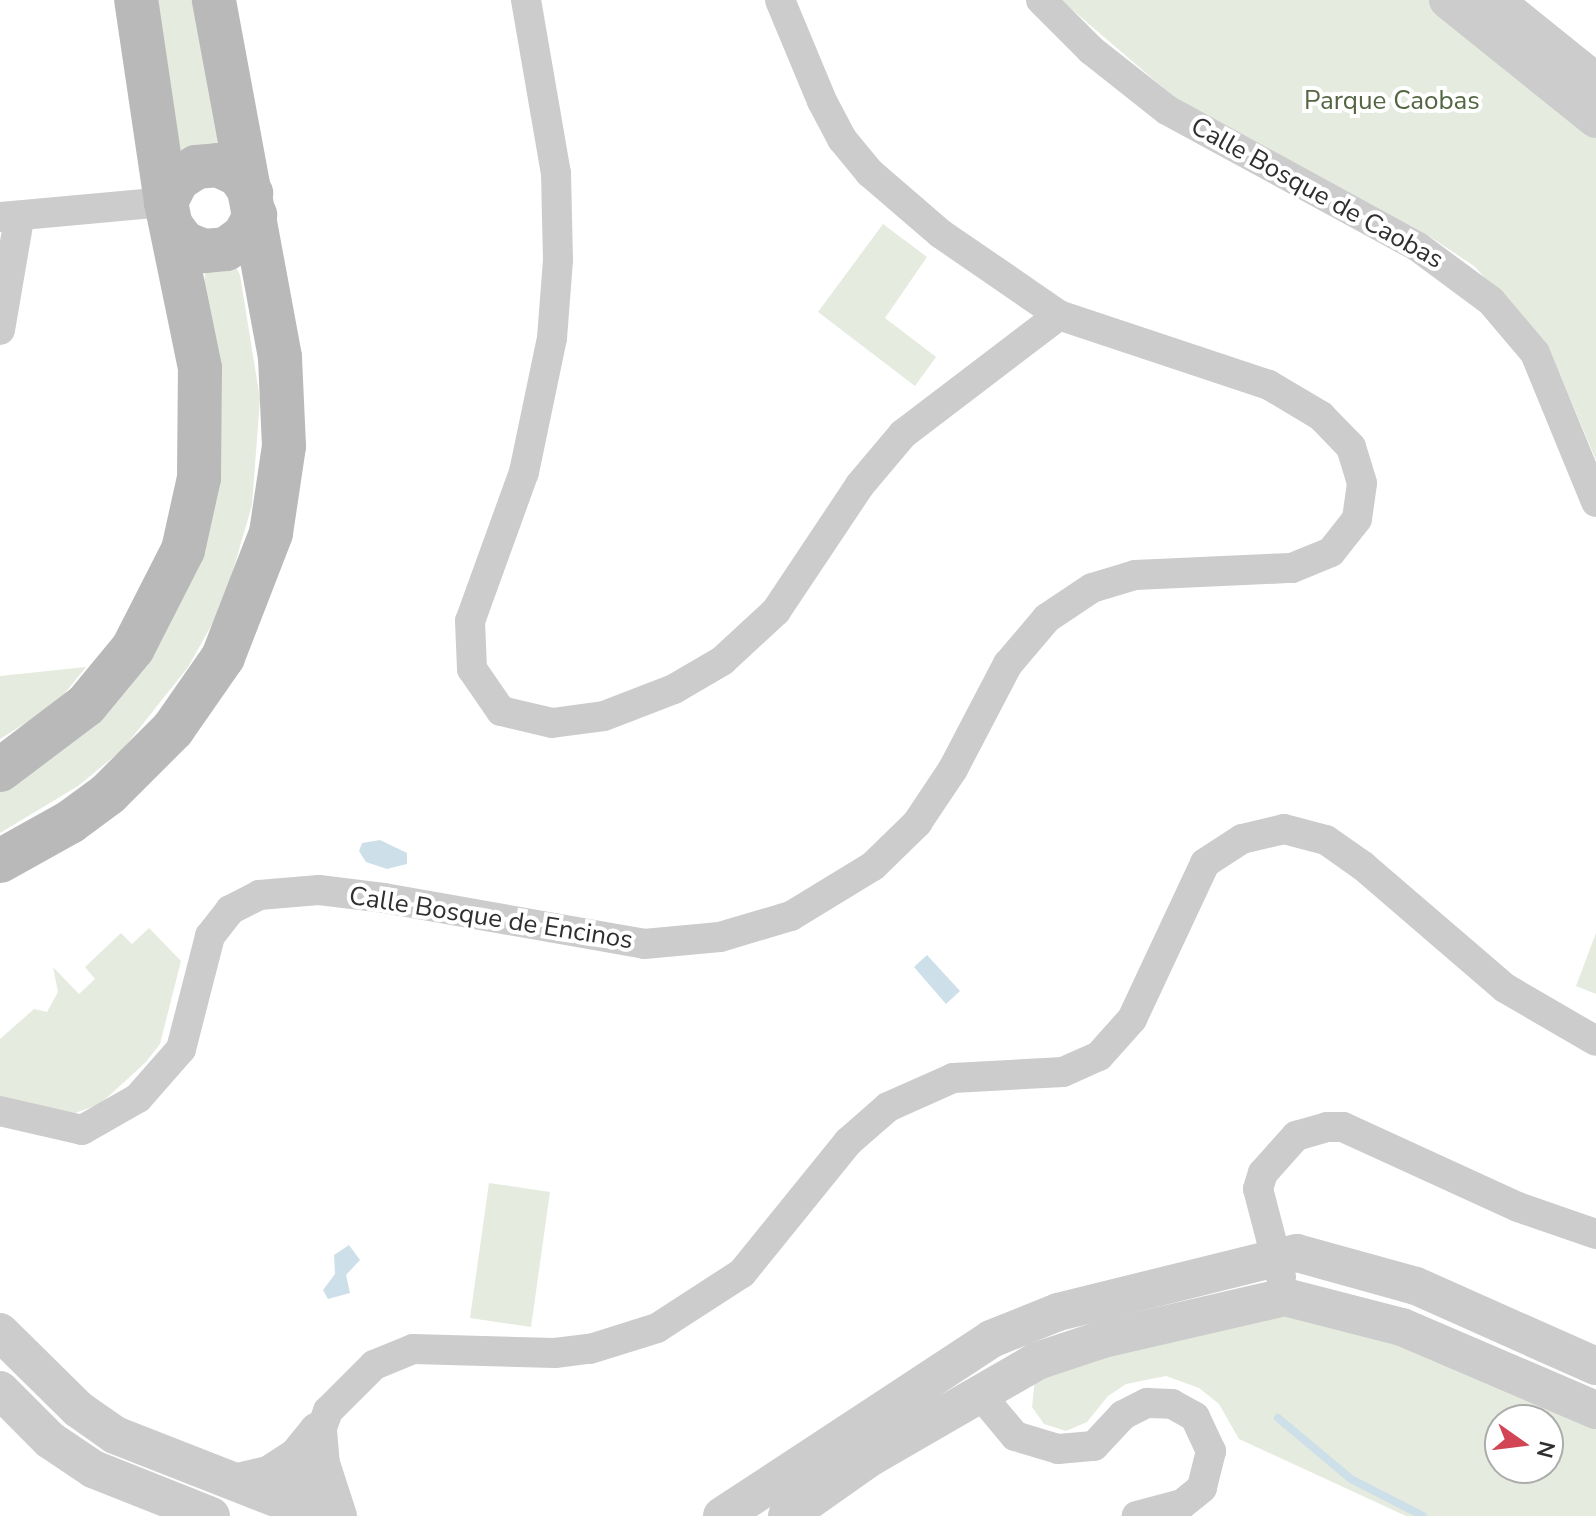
<!DOCTYPE html>
<style>
body{margin:0}
#map{position:relative;width:1596px;height:1516px;overflow:hidden;background:#fff;font-family:"Nunito Sans",sans-serif}
div>[style]{position:absolute}
.green>*{inset:0;background:#e5ebde}
.water>*{inset:0;background:#cddfe8}
.stream>*{height:8px;margin:-4px;padding:0 4px;transform-origin:4px;border-radius:4px;background:#cddfe8}
.minor>*{height:30px;margin:-15px;padding:0 15px;transform-origin:15px;border-radius:15px;background:#ccc}
.tertiary>*{height:38px;margin:-19px;padding:0 19px;transform-origin:19px;border-radius:19px;background:#ccc}
.secondary>*{height:44px;margin:-22px;padding:0 22px;transform-origin:22px;border-radius:22px;background:#b9b9b9}
span{translate:-50% -50%;white-space:nowrap;text-align:center;line-height:1.15;-webkit-text-stroke:8px #fff;paint-order:stroke}
.park-label{font-size:26px;color:#546641}
.street-label{font-size:26px;color:#2f2f2f}
.north{position:absolute;left:1484px;top:1404px;width:80px;height:80px;box-sizing:border-box;background:#fff;border:2px solid #acacac;border-radius:50%;rotate:104deg;font-size:22px;font-weight:700;line-height:32px;text-align:center;color:#2f2f2f}
.north::after{content:'';display:block;margin:auto;width:28px;height:36px;background:#d24554;clip-path:polygon(50% 0,100% 100%,50% 72%,0 100%)}
</style>
<div id="map">
<div class="green">
<div style="clip-path:polygon(151px 0,199px 0,230px 158px,183px 163px)"></div>
<div style="clip-path:polygon(1061px 0,1430px 0,1596px 134px,1596px 460px,1548px 346px,1474px 266px,1426px 234px,1175px 98px)"></div>
<div style="clip-path:polygon(883px 224px,927px 257px,885px 318px,936px 357px,915px 386px,818px 312px)"></div>
<div style="clip-path:polygon(206px 267px,236px 267px,240px 275px,260px 399px,252px 505px,223px 605px,188px 667px,123px 749px,78px 786px,0 833px,0 791px,163px 635px)"></div>
<div style="clip-path:polygon(86px 667px,56px 704px,0 739px,0 676px)"></div>
<div style="clip-path:polygon(149px 928px,181px 961px,160px 1044px,145px 1063px,100px 1104px,75px 1113px,0 1097px,0 1039px,34px 1009px,47px 1012px,58px 992px,53px 967px,79px 994px,95px 979px,85px 967px,121px 933px,132px 944px)"></div>
<div style="clip-path:polygon(1596px 933px,1596px 994px,1576px 986px)"></div>
<div style="clip-path:polygon(489px 1183px,550px 1192px,531px 1327px,470px 1318px)"></div>
<div style="clip-path:polygon(evenodd,1286px 1303px,1596px 1421px,1596px 1516px,1406px 1516px,1239px 1439px,1219px 1404px,1199px 1388px,1166px 1376px,1126px 1384px,1108px 1396px,1087px 1422px,1066px 1431px,1044px 1424px,1032px 1407px,1035px 1379px,1286px 1303px,1500px 1420px,1548px 1420px,1548px 1468px,1500px 1468px,1500px 1420px)"></div>
</div>
<div class="water">
<div style="clip-path:polygon(380px 840px,407px 853px,407px 864px,387px 869px,366px 862px,359px 851px,362px 843px)"></div>
<div style="clip-path:polygon(927px 955px,960px 991px,946px 1004px,914px 967px)"></div>
<div style="clip-path:polygon(349px 1245px,360px 1260px,346px 1275px,350px 1293px,328px 1299px,323px 1290px,335px 1274px,334px 1255px)"></div>
</div>
<div class="stream">
<div style="left:1278px;top:1418px;width:95px;rotate:39.9deg"></div>
<div style="left:1351px;top:1479px;width:81px;rotate:27.2deg"></div>
</div>
<div class="minor">
<div style="left:526px;top:0;width:176px;rotate:80.2deg"></div>
<div style="left:556px;top:173px;width:87px;rotate:88.7deg"></div>
<div style="left:558px;top:260px;width:78px;rotate:94.4deg"></div>
<div style="left:552px;top:338px;width:137px;rotate:101.8deg"></div>
<div style="left:524px;top:472px;width:158px;rotate:109.9deg"></div>
<div style="left:470px;top:621px;width:48px;rotate:87.6deg"></div>
<div style="left:472px;top:669px;width:51px;rotate:55.4deg"></div>
<div style="left:501px;top:711px;width:52px;rotate:13.2deg"></div>
<div style="left:552px;top:723px;width:52px;rotate:-7.7deg"></div>
<div style="left:604px;top:716px;width:75px;rotate:-21.1deg"></div>
<div style="left:674px;top:689px;width:56px;rotate:-30.3deg"></div>
<div style="left:722px;top:661px;width:74px;rotate:-42.8deg"></div>
<div style="left:776px;top:611px;width:151px;rotate:-56.3deg"></div>
<div style="left:860px;top:485px;width:67px;rotate:-49.9deg"></div>
<div style="left:903px;top:434px;width:196px;rotate:-37.3deg"></div>
<div style="left:1041px;top:0;width:71px;rotate:45deg"></div>
<div style="left:1091px;top:50px;width:97px;rotate:38.3deg"></div>
<div style="left:1167px;top:110px;width:286px;rotate:28.6deg"></div>
<div style="left:1418px;top:247px;width:91px;rotate:36.5deg"></div>
<div style="left:1491px;top:301px;width:68px;rotate:49.8deg"></div>
<div style="left:1535px;top:353px;width:161px;rotate:67.7deg"></div>
<div style="left:0;top:217px;width:167px;rotate:-5.2deg"></div>
<div style="left:0;top:330px;width:113px;rotate:-80.3deg"></div>
<div style="left:0;top:1111px;width:84px;rotate:13deg"></div>
<div style="left:82px;top:1130px;width:64px;rotate:-29.7deg"></div>
<div style="left:138px;top:1098px;width:65px;rotate:-48.7deg"></div>
<div style="left:181px;top:1049px;width:117px;rotate:-75.6deg"></div>
<div style="left:210px;top:936px;width:33px;rotate:-52deg"></div>
<div style="left:230px;top:910px;width:33px;rotate:-27deg"></div>
<div style="left:259px;top:895px;width:60px;rotate:-4.8deg"></div>
<div style="left:319px;top:890px;width:65px;rotate:7deg"></div>
<div style="left:384px;top:898px;width:264px;rotate:10deg"></div>
<div style="left:644px;top:944px;width:76px;rotate:-5.3deg"></div>
<div style="left:720px;top:937px;width:74px;rotate:-16.5deg"></div>
<div style="left:791px;top:916px;width:96px;rotate:-31.4deg"></div>
<div style="left:873px;top:866px;width:62px;rotate:-44.3deg"></div>
<div style="left:917px;top:823px;width:65px;rotate:-56.3deg"></div>
<div style="left:953px;top:769px;width:119px;rotate:-62.4deg"></div>
<div style="left:1008px;top:664px;width:60px;rotate:-49.7deg"></div>
<div style="left:1047px;top:618px;width:54px;rotate:-33.7deg"></div>
<div style="left:1092px;top:588px;width:45px;rotate:-16.8deg"></div>
<div style="left:1135px;top:575px;width:157px;rotate:-2.6deg"></div>
<div style="left:1292px;top:568px;width:42px;rotate:-22.3deg"></div>
<div style="left:1331px;top:552px;width:42px;rotate:-51.8deg"></div>
<div style="left:1357px;top:519px;width:36px;rotate:-82deg"></div>
<div style="left:1362px;top:483px;width:38px;rotate:-107deg"></div>
<div style="left:1351px;top:447px;width:43px;rotate:-134.1deg"></div>
<div style="left:1321px;top:416px;width:61px;rotate:-149.2deg"></div>
<div style="left:1269px;top:385px;width:221px;rotate:-161.6deg"></div>
<div style="left:1059px;top:315px;width:143px;rotate:-145.5deg"></div>
<div style="left:941px;top:234px;width:94px;rotate:-139.3deg"></div>
<div style="left:870px;top:173px;width:44px;rotate:-129.5deg"></div>
<div style="left:842px;top:139px;width:43px;rotate:-117.8deg"></div>
<div style="left:822px;top:101px;width:109px;rotate:-112.6deg"></div>
<div style="left:1281px;top:1277px;width:91px;rotate:-104.6deg"></div>
<div style="left:1258px;top:1189px;width:17px;rotate:-73deg"></div>
<div style="left:1263px;top:1173px;width:50px;rotate:-48.3deg"></div>
<div style="left:1296px;top:1136px;width:32px;rotate:-16deg"></div>
<div style="left:1327px;top:1127px;width:16px"></div>
<div style="left:1343px;top:1127px;width:192px;rotate:24.6deg"></div>
<div style="left:1518px;top:1207px;width:83px;rotate:19.1deg"></div>
<div style="left:979px;top:1393px;width:56px;rotate:50.1deg"></div>
<div style="left:1015px;top:1436px;width:45px;rotate:16.8deg"></div>
<div style="left:1058px;top:1449px;width:36px;rotate:-5deg"></div>
<div style="left:1094px;top:1446px;width:42px;rotate:-46.9deg"></div>
<div style="left:1123px;top:1415px;width:27px;rotate:-27deg"></div>
<div style="left:1147px;top:1403px;width:25px;rotate:2deg"></div>
<div style="left:1172px;top:1404px;width:26px;rotate:29deg"></div>
<div style="left:1195px;top:1417px;width:38px;rotate:65deg"></div>
<div style="left:1211px;top:1451px;width:38px;rotate:104deg"></div>
<div style="left:1202px;top:1488px;width:26px;rotate:141deg"></div>
<div style="left:1182px;top:1504px;width:47px;rotate:165.1deg"></div>
<div style="left:290px;top:1516px;width:112px;rotate:-70.1deg"></div>
<div style="left:328px;top:1411px;width:65px;rotate:-45deg"></div>
<div style="left:374px;top:1365px;width:42px;rotate:-22.3deg"></div>
<div style="left:413px;top:1349px;width:142px;rotate:1.6deg"></div>
<div style="left:555px;top:1353px;width:35px;rotate:-7deg"></div>
<div style="left:590px;top:1349px;width:70px;rotate:-17.4deg"></div>
<div style="left:657px;top:1328px;width:101px;rotate:-32.9deg"></div>
<div style="left:742px;top:1273px;width:169px;rotate:-51deg"></div>
<div style="left:848px;top:1142px;width:53px;rotate:-41.2deg"></div>
<div style="left:888px;top:1107px;width:71px;rotate:-24deg"></div>
<div style="left:953px;top:1078px;width:110px;rotate:-3.1deg"></div>
<div style="left:1063px;top:1072px;width:39px;rotate:-24deg"></div>
<div style="left:1099px;top:1056px;width:50px;rotate:-48.3deg"></div>
<div style="left:1132px;top:1019px;width:172px;rotate:-64.9deg"></div>
<div style="left:1205px;top:863px;width:44px;rotate:-33deg"></div>
<div style="left:1242px;top:839px;width:43px;rotate:-13.4deg"></div>
<div style="left:1284px;top:829px;width:43px;rotate:14.7deg"></div>
<div style="left:1326px;top:840px;width:45px;rotate:35.1deg"></div>
<div style="left:1363px;top:866px;width:187px;rotate:40.7deg"></div>
<div style="left:1505px;top:988px;width:105px;rotate:30.2deg"></div>
</div>
<div class="tertiary">
<div style="left:1448px;top:0;width:190px;rotate:38.8deg"></div>
<div style="left:1494px;top:0;width:131px;rotate:38.8deg"></div>
<div style="left:0;top:1332px;width:110px;rotate:44.6deg"></div>
<div style="left:78px;top:1409px;width:45px;rotate:35.1deg"></div>
<div style="left:115px;top:1435px;width:222px;rotate:21.4deg"></div>
<div style="left:0;top:1390px;width:71px;rotate:45deg"></div>
<div style="left:50px;top:1440px;width:52px;rotate:34deg"></div>
<div style="left:93px;top:1469px;width:127px;rotate:21.7deg"></div>
<div style="left:318px;top:1431px;width:33px;rotate:85deg"></div>
<div style="left:321px;top:1464px;width:55px;rotate:71.9deg"></div>
<div style="left:238px;top:1482px;width:32px;rotate:-13deg"></div>
<div style="left:269px;top:1475px;width:33px;rotate:-33deg"></div>
<div style="left:297px;top:1457px;width:33px;rotate:-51deg"></div>
<div style="left:722px;top:1516px;width:322px;rotate:-33.3deg"></div>
<div style="left:991px;top:1339px;width:72px;rotate:-21.9deg"></div>
<div style="left:1058px;top:1312px;width:246px;rotate:-13.9deg"></div>
<div style="left:1297px;top:1253px;width:123px;rotate:15.5deg"></div>
<div style="left:1416px;top:1286px;width:197px;rotate:24deg"></div>
<div style="left:787px;top:1516px;width:103px;rotate:-35.1deg"></div>
<div style="left:871px;top:1457px;width:192px;rotate:-30deg"></div>
<div style="left:1037px;top:1361px;width:70px;rotate:-18.4deg"></div>
<div style="left:1103px;top:1339px;width:187px;rotate:-13deg"></div>
<div style="left:1285px;top:1297px;width:121px;rotate:14.4deg"></div>
<div style="left:1402px;top:1327px;width:211px;rotate:23.2deg"></div>
</div>
<div class="secondary">
<div style="left:166px;top:202px;width:25px;rotate:-63deg"></div>
<div style="left:177px;top:180px;width:23px;rotate:-34deg"></div>
<div style="left:196px;top:167px;width:22px;rotate:-5deg"></div>
<div style="left:218px;top:165px;width:23px;rotate:25deg"></div>
<div style="left:239px;top:175px;width:22px;rotate:56deg"></div>
<div style="left:172px;top:227px;width:20px;rotate:53deg"></div>
<div style="left:184px;top:243px;width:22px;rotate:22deg"></div>
<div style="left:204px;top:251px;width:22px;rotate:-5deg"></div>
<div style="left:226px;top:249px;width:22px;rotate:-36deg"></div>
<div style="left:244px;top:236px;width:24px;rotate:-62deg"></div>
<div style="left:0;top:770px;width:108px;rotate:-37.1deg"></div>
<div style="left:86px;top:705px;width:74px;rotate:-50.5deg"></div>
<div style="left:133px;top:648px;width:110px;rotate:-63deg"></div>
<div style="left:183px;top:550px;width:74px;rotate:-77.5deg"></div>
<div style="left:199px;top:478px;width:110px;rotate:-89.5deg"></div>
<div style="left:200px;top:368px;width:169px;rotate:-101.6deg"></div>
<div style="left:166px;top:202px;width:204px;rotate:-98.4deg"></div>
<div style="left:0;top:861px;width:80px;rotate:-29.1deg"></div>
<div style="left:70px;top:822px;width:47px;rotate:-36.4deg"></div>
<div style="left:108px;top:794px;width:92px;rotate:-45deg"></div>
<div style="left:173px;top:729px;width:88px;rotate:-55.2deg"></div>
<div style="left:223px;top:657px;width:133px;rotate:-68.8deg"></div>
<div style="left:271px;top:533px;width:88px;rotate:-81.5deg"></div>
<div style="left:284px;top:446px;width:89px;rotate:-92.6deg"></div>
<div style="left:280px;top:357px;width:363px;rotate:-100.5deg"></div>
</div>
<div class="park-label">
<span style="left:1392px;top:101px">Parque Caobas</span>
</div>
<div class="street-label">
<span style="left:1317px;top:193px;rotate:29deg">Calle Bosque de Caobas</span>
<span style="left:491px;top:918px;rotate:9deg">Calle Bosque de Encinos</span>
</div>
<div class="north">N</div>
</div>
